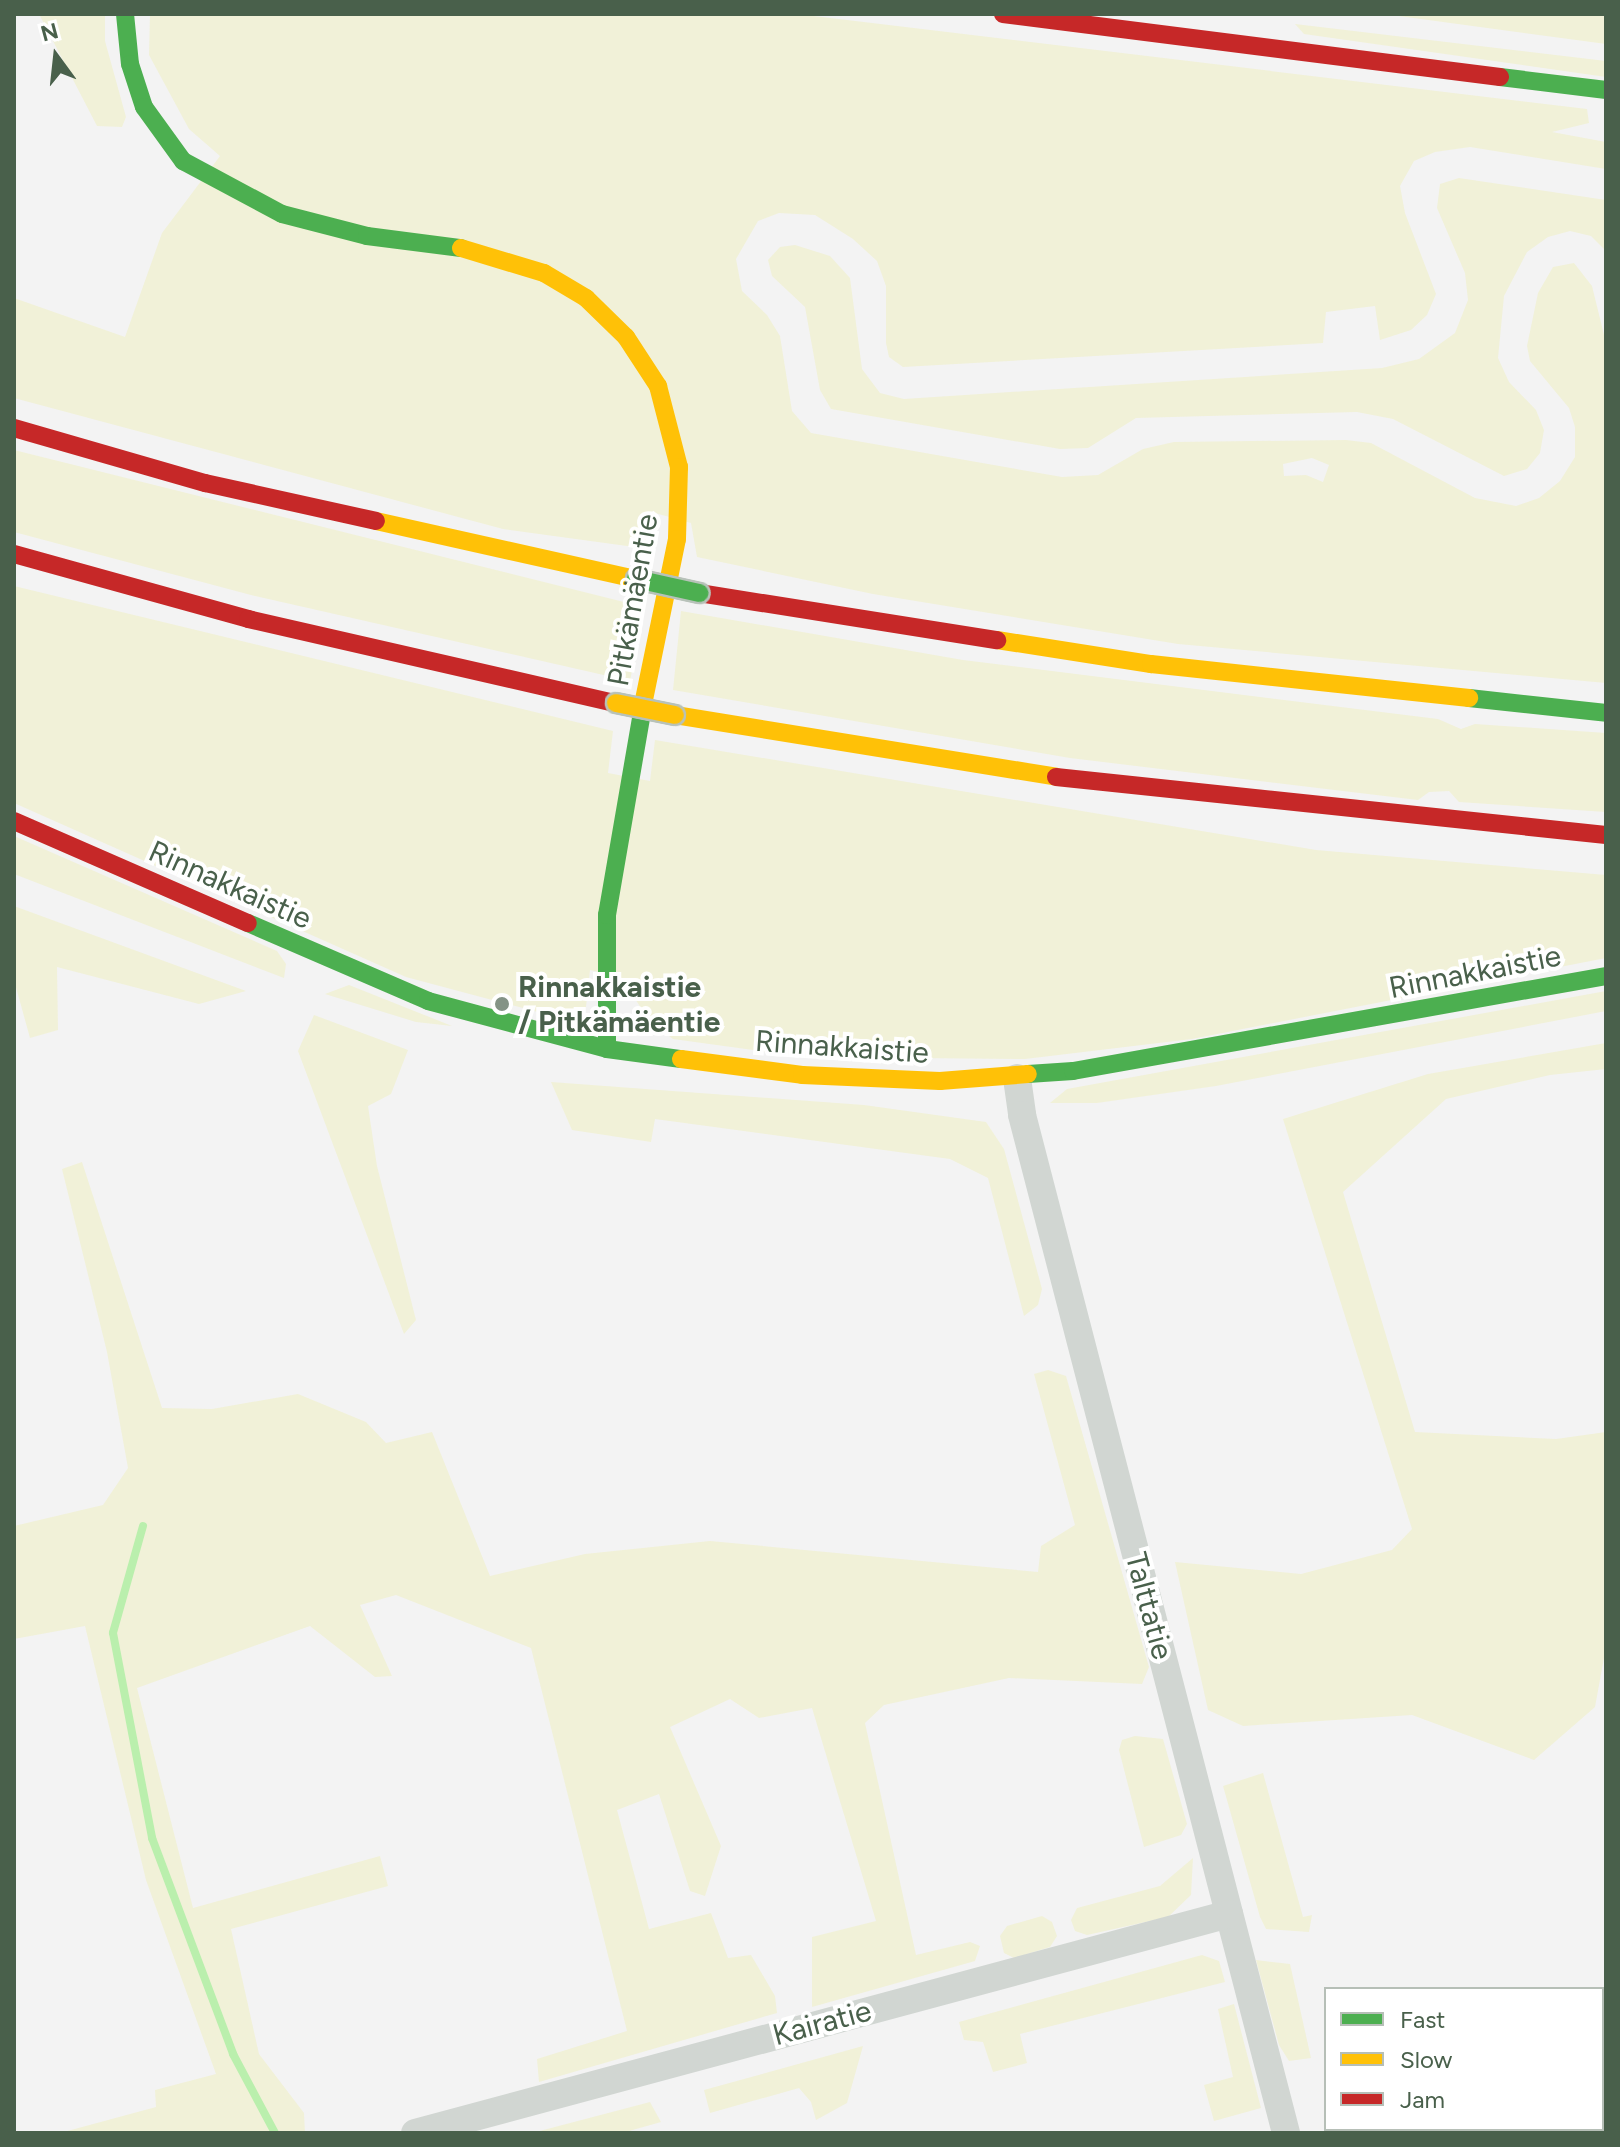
<!DOCTYPE html>
<meta charset="utf-8">
<style>
body{margin:0}
#map{position:relative;width:1620px;height:2147px;overflow:hidden;background:#f3f3f3;font-family:Figtree,sans-serif}
div>[style]{position:absolute}
.green>*{inset:0;background:#f1f1d8}
.stream>*{height:8px;margin:-4px;padding:0 4px;transform-origin:4px;border-radius:4px;background:#baefad}
.street>*{height:28px;margin:-14px;padding:0 14px;transform-origin:14px;border-radius:14px;background:#d1d6d2}
.fast>*{height:18px;margin:-9px;padding:0 9px;transform-origin:9px;border-radius:9px;background:#4caf50}
.slow>*{height:18px;margin:-9px;padding:0 9px;transform-origin:9px;border-radius:9px;background:#ffc107}
.jam>*{height:18px;margin:-9px;padding:0 9px;transform-origin:9px;border-radius:9px;background:#c62828}
.bridges{filter:drop-shadow(2px 0 #b8c2b9) drop-shadow(-2px 0 #b8c2b9) drop-shadow(0 2px #b8c2b9) drop-shadow(0 -2px #b8c2b9)}
.fast-bridge>*{height:18px;margin:-9px;padding:0 9px;transform-origin:9px;border-radius:9px;background:#4caf50}
.slow-bridge>*{height:18px;margin:-9px;padding:0 9px;transform-origin:9px;border-radius:9px;background:#ffc107}
.dots>*{width:22px;height:22px;translate:-50% -50%;box-sizing:border-box;border:4px solid #fff;border-radius:50%}
span{translate:-50% -50%;white-space:nowrap;text-align:center;line-height:1.15;-webkit-text-stroke:8px #fff;paint-order:stroke}
.street-label{font-size:30px;color:#49604b}
.poi-label{font-size:30px;color:#49604b;font-weight:700}
.left{translate:0 -50%;text-align:left}
.frame{position:absolute;inset:0;border:16px solid #49604b;pointer-events:none}
.legend{position:absolute;left:1324px;top:1987px;width:280px;height:144px;box-sizing:border-box;background:#fff;border:2px solid #b6bfb7;margin:0;padding:10px 14px;list-style:none;font-size:24px;color:#49604b}
.legend li{display:flex;align-items:center;gap:16px;height:40px}
.legend b{width:40px;border:2px solid #b6bfb7}
.north{position:absolute;left:16px;top:16px;width:80px;height:80px;-webkit-text-stroke:6px #fff;paint-order:stroke;rotate:345deg;font-size:22px;font-weight:700;line-height:32px;text-align:center;color:#49604b}
.north::after{content:'';display:block;margin:auto;width:28px;height:36px;background:#49604b;clip-path:polygon(50% 0,100% 100%,50% 72%,0 100%)}
</style>
<div id="map">
<div class="green">
<div style="clip-path:polygon(39px 14px,105px 14px,105px 41px,126px 117px,122px 127px,97px 126px)"></div>
<div style="clip-path:polygon(evenodd,150px 14px,797px 14px,1587px 109px,1589px 123px,1552px 132px,1606px 142px,1606px 169px,1470px 147px,1435px 152px,1414px 161px,1400px 186px,1405px 213px,1436px 294px,1427px 315px,1411px 330px,1380px 340px,1375px 306px,1326px 312px,1323px 343px,903px 367px,889px 357px,886px 343px,886px 286px,877px 261px,853px 239px,815px 215px,779px 213px,758px 221px,736px 259px,742px 291px,767px 315px,780px 336px,792px 411px,811px 433px,1062px 477px,1098px 475px,1143px 449px,1174px 442px,1346px 440px,1371px 443px,1475px 498px,1516px 506px,1539px 498px,1560px 481px,1575px 457px,1575px 427px,1569px 408px,1530px 361px,1527px 346px,1538px 293px,1553px 267px,1574px 263px,1592px 286px,1606px 343px,1606px 683px,1178px 644px,873px 594px,697px 557px,691px 523px,655px 513px,649px 549px,503px 529px,14px 398px,14px 298px,125px 337px,162px 233px,220px 156px,189px 129px,149px 55px,150px 14px,1312px 458px,1329px 465px,1323px 482px,1306px 475px,1284px 476px,1283px 464px,1312px 458px)"></div>
<div style="clip-path:polygon(1384px 14px,1606px 14px,1606px 44px)"></div>
<div style="clip-path:polygon(1295px 24px,1606px 61px,1606px 77px,1304px 34px)"></div>
<div style="clip-path:polygon(1459px 178px,1606px 200px,1606px 251px,1591px 236px,1570px 231px,1548px 237px,1527px 252px,1504px 296px,1498px 358px,1509px 382px,1536px 410px,1544px 430px,1540px 453px,1527px 469px,1504px 476px,1393px 419px,1357px 412px,1136px 418px,1088px 448px,1060px 449px,831px 409px,820px 390px,805px 307px,772px 276px,768px 260px,780px 247px,795px 245px,830px 256px,850px 278px,862px 369px,880px 393px,904px 399px,1382px 368px,1419px 359px,1455px 333px,1468px 300px,1465px 273px,1437px 208px,1440px 184px)"></div>
<div style="clip-path:polygon(14px 450px,644px 607px,630px 681px,251px 595px,14px 532px)"></div>
<div style="clip-path:polygon(14px 586px,613px 731px,608px 773px,650px 781px,655px 740px,1316px 850px,1606px 875px,1606px 958px,1192px 1039px,1025px 1059px,805px 1057px,673px 1039px,650px 1022px,621px 977px,590px 970px,586px 1007px,569px 1015px,549px 1015px,406px 977px,14px 803px)"></div>
<div style="clip-path:polygon(681px 611px,963px 660px,1438px 719px,1461px 729px,1475px 724px,1606px 733px,1606px 812px,1459px 802px,1449px 791px,1429px 792px,1418px 800px,1070px 758px,673px 690px)"></div>
<div style="clip-path:polygon(14px 836px,277px 951px,286px 964px,284px 978px,14px 874px)"></div>
<div style="clip-path:polygon(14px 906px,246px 991px,199px 1004px,57px 967px,58px 1030px,30px 1038px,14px 980px)"></div>
<div style="clip-path:polygon(349px 985px,452px 1026px,416px 1022px,325px 994px)"></div>
<div style="clip-path:polygon(1606px 991px,1606px 1011px,1216px 1086px,1097px 1103px,1050px 1103px,1067px 1089px)"></div>
<div style="clip-path:polygon(314px 1015px,408px 1050px,391px 1094px,368px 1106px,377px 1166px,416px 1320px,404px 1334px,298px 1051px)"></div>
<div style="clip-path:polygon(1606px 1043px,1606px 1069px,1550px 1075px,1446px 1099px,1343px 1192px,1415px 1432px,1556px 1439px,1606px 1432px,1606px 1647px,1595px 1707px,1534px 1760px,1412px 1715px,1243px 1726px,1208px 1710px,1175px 1562px,1301px 1574px,1392px 1550px,1412px 1529px,1283px 1119px,1428px 1074px)"></div>
<div style="clip-path:polygon(551px 1082px,864px 1105px,986px 1122px,1004px 1149px,1042px 1289px,1038px 1305px,1024px 1316px,988px 1178px,950px 1159px,655px 1119px,651px 1142px,572px 1130px)"></div>
<div style="clip-path:polygon(82px 1162px,162px 1408px,212px 1409px,298px 1394px,366px 1422px,386px 1443px,432px 1432px,490px 1576px,585px 1554px,710px 1541px,1038px 1572px,1041px 1546px,1075px 1525px,1034px 1374px,1048px 1370px,1066px 1376px,1149px 1667px,1142px 1684px,1009px 1678px,884px 1705px,865px 1723px,916px 1955px,970px 1942px,980px 1946px,975px 1961px,812px 2007px,812px 1937px,876px 1921px,812px 1708px,759px 1718px,730px 1699px,670px 1727px,721px 1846px,705px 1896px,690px 1891px,659px 1794px,617px 1810px,649px 1929px,711px 1913px,728px 1958px,751px 1955px,775px 1996px,777px 2013px,539px 2082px,537px 2059px,627px 2031px,531px 1648px,396px 1595px,360px 1605px,392px 1676px,375px 1677px,310px 1626px,137px 1688px,193px 1908px,380px 1856px,388px 1886px,231px 1929px,259px 2054px,304px 2113px,305px 2133px,60px 2133px,156px 2107px,155px 2090px,216px 2074px,146px 1880px,85px 1626px,14px 1639px,14px 1526px,103px 1505px,128px 1468px,107px 1352px,62px 1169px)"></div>
<div style="clip-path:polygon(1135px 1736px,1163px 1739px,1187px 1824px,1181px 1835px,1144px 1847px,1119px 1750px,1122px 1740px)"></div>
<div style="clip-path:polygon(1263px 1773px,1303px 1917px,1312px 1915px,1309px 1932px,1266px 1929px,1260px 1917px,1223px 1786px)"></div>
<div style="clip-path:polygon(1193px 1858px,1191px 1895px,1168px 1917px,1087px 1935px,1075px 1931px,1071px 1920px,1077px 1908px,1160px 1886px)"></div>
<div style="clip-path:polygon(1042px 1916px,1052px 1922px,1057px 1936px,1050px 1947px,1014px 1958px,1004px 1953px,1000px 1936px,1007px 1926px)"></div>
<div style="clip-path:polygon(1202px 1955px,1219px 1961px,1225px 1982px,1020px 2034px,1027px 2063px,993px 2072px,983px 2042px,964px 2040px,959px 2022px)"></div>
<div style="clip-path:polygon(1256px 1960px,1290px 1964px,1311px 2058px,1289px 2061px,1279px 2045px)"></div>
<div style="clip-path:polygon(1234px 2004px,1261px 2108px,1214px 2121px,1204px 2085px,1233px 2077px,1218px 2009px)"></div>
<div style="clip-path:polygon(863px 2046px,847px 2103px,816px 2120px,811px 2102px,799px 2088px,710px 2113px,704px 2090px)"></div>
<div style="clip-path:polygon(650px 2102px,661px 2122px,622px 2133px,532px 2133px)"></div>
</div>
<div class="stream">
<div style="left:143px;top:1526px;width:111px;rotate:105.7deg"></div>
<div style="left:113px;top:1633px;width:209px;rotate:79.2deg"></div>
<div style="left:152px;top:1838px;width:231px;rotate:69.4deg"></div>
<div style="left:233px;top:2054px;width:89px;rotate:62deg"></div>
</div>
<div class="street">
<div style="left:1017px;top:1078px;width:37px;rotate:82deg"></div>
<div style="left:1022px;top:1115px;width:1052px;rotate:75.46deg"></div>
<div style="left:415px;top:2133px;width:843px;rotate:-15.06deg"></div>
</div>
<div class="fast">
<div style="left:125px;top:14px;width:50px;rotate:84.3deg"></div>
<div style="left:130px;top:64px;width:45px;rotate:72deg"></div>
<div style="left:144px;top:107px;width:67px;rotate:54.2deg"></div>
<div style="left:183px;top:161px;width:112px;rotate:28.2deg"></div>
<div style="left:282px;top:214px;width:88px;rotate:14.5deg"></div>
<div style="left:367px;top:236px;width:95px;rotate:7.3deg"></div>
<div style="left:1500px;top:77px;width:107px;rotate:7deg"></div>
<div style="left:1469px;top:698px;width:138px;rotate:6.2deg"></div>
<div style="left:248px;top:923px;width:196px;rotate:23.4deg"></div>
<div style="left:428px;top:1001px;width:185px;rotate:15deg"></div>
<div style="left:607px;top:1049px;width:75px;rotate:7.7deg"></div>
<div style="left:607px;top:1049px;width:134px;rotate:-90deg"></div>
<div style="left:607px;top:915px;width:218px;rotate:-80.2deg"></div>
<div style="left:1028px;top:1074px;width:45px;rotate:-3.8deg"></div>
<div style="left:1073px;top:1071px;width:541px;rotate:-10.11deg"></div>
</div>
<div class="slow">
<div style="left:461px;top:248px;width:87px;rotate:16.8deg"></div>
<div style="left:544px;top:273px;width:49px;rotate:30.8deg"></div>
<div style="left:586px;top:298px;width:56px;rotate:44.3deg"></div>
<div style="left:626px;top:337px;width:59px;rotate:56.9deg"></div>
<div style="left:658px;top:386px;width:84px;rotate:75.5deg"></div>
<div style="left:679px;top:467px;width:72px;rotate:91.6deg"></div>
<div style="left:677px;top:539px;width:164px;rotate:101.6deg"></div>
<div style="left:376px;top:521px;width:266px;rotate:12.6deg"></div>
<div style="left:997px;top:640px;width:156px;rotate:8.9deg"></div>
<div style="left:1151px;top:664px;width:320px;rotate:6.1deg"></div>
<div style="left:675px;top:715px;width:386px;rotate:9.2deg"></div>
<div style="left:681px;top:1059px;width:122px;rotate:7.5deg"></div>
<div style="left:802px;top:1075px;width:138px;rotate:2.5deg"></div>
<div style="left:940px;top:1081px;width:88px;rotate:-4.5deg"></div>
</div>
<div class="jam">
<div style="left:1003px;top:14px;width:501px;rotate:7.22deg"></div>
<div style="left:14px;top:428px;width:199px;rotate:16.1deg"></div>
<div style="left:205px;top:483px;width:175px;rotate:12.5deg"></div>
<div style="left:14px;top:554px;width:243px;rotate:15.5deg"></div>
<div style="left:248px;top:619px;width:377px;rotate:12.9deg"></div>
<div style="left:699px;top:593px;width:302px;rotate:9deg"></div>
<div style="left:1056px;top:777px;width:553px;rotate:6.02deg"></div>
<div style="left:14px;top:821px;width:255px;rotate:23.6deg"></div>
</div>
<div class="bridges">
<div class="fast-bridge">
<div style="left:636px;top:579px;width:65px;rotate:12.5deg"></div>
</div>
<div class="slow-bridge">
<div style="left:616px;top:703px;width:60px;rotate:11.5deg"></div>
</div>
</div>
<div class="dots">
<div style="left:502px;top:1004px;background:#849386"></div>
</div>
<div class="street-label">
<span style="left:633px;top:600px;rotate:-80deg">Pitkämäentie</span>
<span style="left:230px;top:885px;rotate:24deg">Rinnakkaistie</span>
<span style="left:1475px;top:972px;rotate:-11deg">Rinnakkaistie</span>
<span style="left:842px;top:1047px;rotate:4deg">Rinnakkaistie</span>
<span style="left:1149px;top:1606px;rotate:75deg">Talttatie</span>
<span style="left:822px;top:2023px;rotate:-15deg">Kairatie</span>
</div>
<div class="poi-label">
<span class="left" style="left:518px;top:1004px">Rinnakkaistie<br>/ Pitkämäentie</span>
</div>
<div class="frame"></div>
<ul class="legend">
<li><b style="height:10px;background:#4caf50"></b>Fast</li>
<li><b style="height:10px;background:#ffc107"></b>Slow</li>
<li><b style="height:10px;background:#c62828"></b>Jam</li>
</ul>
<div class="north">N</div>
</div>
